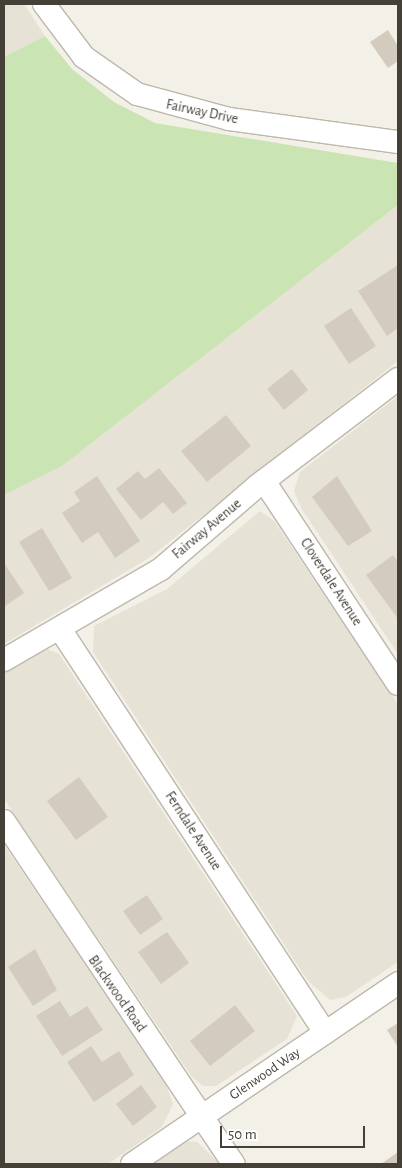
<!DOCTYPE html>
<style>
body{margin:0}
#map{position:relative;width:402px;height:1168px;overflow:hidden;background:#f3f0e8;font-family:"Alegreya Sans",sans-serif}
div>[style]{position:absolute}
.residential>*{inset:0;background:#e6e2d6}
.green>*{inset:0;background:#cbe4b3}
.building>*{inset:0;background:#d3ccbe}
.roads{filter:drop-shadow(1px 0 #bdb8ab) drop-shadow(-1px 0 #bdb8ab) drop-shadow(0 1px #bdb8ab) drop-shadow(0 -1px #bdb8ab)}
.minor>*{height:22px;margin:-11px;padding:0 11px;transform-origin:11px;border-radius:11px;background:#fff}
span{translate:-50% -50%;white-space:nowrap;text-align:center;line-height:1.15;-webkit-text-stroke:5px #fff;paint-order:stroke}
.street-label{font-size:14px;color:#454037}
.frame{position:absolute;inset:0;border:5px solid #454037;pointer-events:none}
.scale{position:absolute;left:220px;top:1126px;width:145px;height:22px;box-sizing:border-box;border:2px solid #454037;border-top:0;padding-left:6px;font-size:15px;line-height:18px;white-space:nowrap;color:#454037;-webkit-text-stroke:4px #fff;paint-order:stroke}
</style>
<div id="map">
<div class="residential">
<div style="clip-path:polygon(4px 4px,24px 4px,45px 36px,4px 57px)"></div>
<div style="clip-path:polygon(398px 205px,398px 361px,149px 558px,4px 644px,4px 495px,62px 466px)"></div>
<div style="clip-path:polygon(398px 396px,398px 654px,301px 508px,294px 491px,300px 472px)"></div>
<div style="clip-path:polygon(260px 511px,274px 521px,398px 704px,398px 962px,346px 997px,330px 1000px,308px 981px,93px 652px,94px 626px,167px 589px)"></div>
<div style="clip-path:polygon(47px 649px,59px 654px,297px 1016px,287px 1039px,216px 1086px,203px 1086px,192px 1077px,4px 799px,4px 673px)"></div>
<div style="clip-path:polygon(4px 845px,164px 1079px,173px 1104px,162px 1127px,108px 1164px,4px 1164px)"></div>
<div style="clip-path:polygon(185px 1141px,197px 1142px,220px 1164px,151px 1164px)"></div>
</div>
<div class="green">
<div style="clip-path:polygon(45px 36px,72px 69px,114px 102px,155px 123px,398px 163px,398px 205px,62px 466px,4px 495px,4px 57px)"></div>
</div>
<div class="building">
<div style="clip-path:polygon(388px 30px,398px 46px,398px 61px,388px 68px,370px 42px)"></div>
<div style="clip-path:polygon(398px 265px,398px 328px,387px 336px,358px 291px)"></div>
<div style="clip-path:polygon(351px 308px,376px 346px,349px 364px,324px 326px)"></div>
<div style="clip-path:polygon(292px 369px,308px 390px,284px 410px,267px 389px)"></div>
<div style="clip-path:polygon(226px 415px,251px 446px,207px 482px,181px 451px)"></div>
<div style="clip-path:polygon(159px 468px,187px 503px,173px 514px,163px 502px,141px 520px,116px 489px,138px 471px,145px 479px)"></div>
<div style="clip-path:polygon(97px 476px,140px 541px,115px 558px,98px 532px,82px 543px,62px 513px,80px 501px,74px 492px)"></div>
<div style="clip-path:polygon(337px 476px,372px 531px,348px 546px,312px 497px)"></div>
<div style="clip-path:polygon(42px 528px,72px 578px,49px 591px,19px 542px)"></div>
<div style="clip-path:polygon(393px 555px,398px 561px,398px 619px,366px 575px)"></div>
<div style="clip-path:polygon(4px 563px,24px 593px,4px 607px)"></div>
<div style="clip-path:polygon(79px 777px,108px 817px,76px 840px,47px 801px)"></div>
<div style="clip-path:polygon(147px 895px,163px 919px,140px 935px,123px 911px)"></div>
<div style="clip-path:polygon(167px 932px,189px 963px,161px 984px,138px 952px)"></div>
<div style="clip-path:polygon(35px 949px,57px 990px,33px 1006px,8px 967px)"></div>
<div style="clip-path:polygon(60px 1001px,70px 1017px,87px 1006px,103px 1030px,62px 1056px,36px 1016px)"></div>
<div style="clip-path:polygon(235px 1005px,255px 1031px,210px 1066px,190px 1041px)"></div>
<div style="clip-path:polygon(398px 1023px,398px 1047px,387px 1030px)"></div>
<div style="clip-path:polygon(91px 1046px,102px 1062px,119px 1051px,134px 1075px,94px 1102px,67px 1062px)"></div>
<div style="clip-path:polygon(141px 1085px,157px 1107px,133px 1126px,116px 1104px)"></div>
<div style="clip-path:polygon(398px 1152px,398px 1164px,381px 1164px)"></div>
</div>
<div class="roads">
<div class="minor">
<div style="left:44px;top:4px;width:66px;rotate:53deg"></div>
<div style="left:84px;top:57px;width:65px;rotate:34.9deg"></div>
<div style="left:137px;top:94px;width:95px;rotate:15.2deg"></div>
<div style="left:229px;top:119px;width:171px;rotate:7.8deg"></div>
<div style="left:264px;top:481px;width:243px;rotate:56.6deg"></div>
<div style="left:60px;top:629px;width:483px;rotate:56.7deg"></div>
<div style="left:4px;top:660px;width:181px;rotate:-30.1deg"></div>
<div style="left:161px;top:569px;width:127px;rotate:-40.8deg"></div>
<div style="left:257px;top:486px;width:177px;rotate:-37.2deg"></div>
<div style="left:4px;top:821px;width:413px;rotate:56.2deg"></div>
<div style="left:132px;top:1164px;width:322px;rotate:-34.2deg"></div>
</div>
</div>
<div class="street-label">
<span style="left:202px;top:112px;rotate:12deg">Fairway Drive</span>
<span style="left:207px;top:529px;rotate:-40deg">Fairway Avenue</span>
<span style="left:331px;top:582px;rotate:57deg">Cloverdale Avenue</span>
<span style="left:193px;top:831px;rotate:57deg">Ferndale Avenue</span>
<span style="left:117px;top:994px;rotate:55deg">Blackwood Road</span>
<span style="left:265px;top:1074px;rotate:-34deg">Glenwood Way</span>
</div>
<div class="frame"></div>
<div class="scale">50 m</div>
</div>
